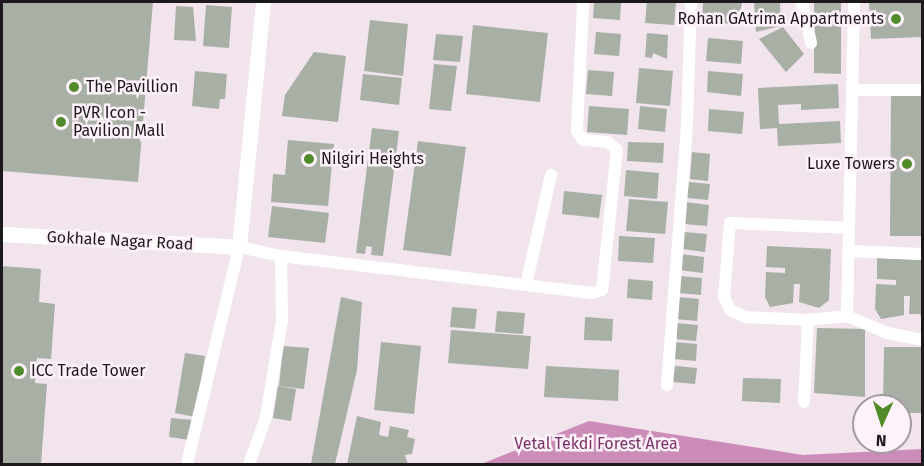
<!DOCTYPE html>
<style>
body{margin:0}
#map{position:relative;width:924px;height:466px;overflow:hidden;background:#f1e4ec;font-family:"Fira Sans",sans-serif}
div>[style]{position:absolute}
.forest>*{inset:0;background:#cc8cb8}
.building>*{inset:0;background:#a8afa4}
.minor>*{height:12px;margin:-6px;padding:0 6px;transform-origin:6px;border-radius:6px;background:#fff}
.tertiary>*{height:15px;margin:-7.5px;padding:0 7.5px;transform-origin:7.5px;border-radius:7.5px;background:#fff}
.dots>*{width:16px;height:16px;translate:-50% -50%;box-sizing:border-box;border:3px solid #fef2fa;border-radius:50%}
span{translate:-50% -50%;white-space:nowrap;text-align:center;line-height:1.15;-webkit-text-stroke:5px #fef2fa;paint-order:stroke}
.poi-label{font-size:16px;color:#1c181b}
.right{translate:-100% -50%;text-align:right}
.left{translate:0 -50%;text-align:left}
.street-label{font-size:16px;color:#1c181b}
.park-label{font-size:16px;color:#7c3069}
.frame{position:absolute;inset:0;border:3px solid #1c181b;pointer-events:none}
.north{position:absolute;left:852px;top:394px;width:60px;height:60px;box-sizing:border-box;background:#fef2fa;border:2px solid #a49ba1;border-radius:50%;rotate:183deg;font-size:16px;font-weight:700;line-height:24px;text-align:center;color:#1c181b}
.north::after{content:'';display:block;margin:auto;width:21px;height:27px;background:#508c2a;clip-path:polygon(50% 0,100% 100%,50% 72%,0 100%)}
</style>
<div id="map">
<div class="forest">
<div style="clip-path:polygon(589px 421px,803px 455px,922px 449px,922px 464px,481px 464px)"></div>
</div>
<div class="building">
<div style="clip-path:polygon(2px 2px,153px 2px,138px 182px,2px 171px)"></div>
<div style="clip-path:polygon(594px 2px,621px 2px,620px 20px,593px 18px)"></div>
<div style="clip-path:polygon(647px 2px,676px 2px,674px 25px,645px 23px)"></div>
<div style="clip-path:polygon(703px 2px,742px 2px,740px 25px,702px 21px)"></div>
<div style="clip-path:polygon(754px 2px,780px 2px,781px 26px,756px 32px)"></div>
<div style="clip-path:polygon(814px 2px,841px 2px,841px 74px,814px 73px)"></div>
<div style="clip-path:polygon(869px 2px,922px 2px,922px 37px,871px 39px)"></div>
<div style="clip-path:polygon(206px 5px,232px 7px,229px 48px,203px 46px)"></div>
<div style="clip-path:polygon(176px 6px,193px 7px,196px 41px,174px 40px)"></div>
<div style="clip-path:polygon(370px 20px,408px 24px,403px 76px,364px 71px)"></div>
<div style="clip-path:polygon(473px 25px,548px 33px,540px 102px,466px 94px)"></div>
<div style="clip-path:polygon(783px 27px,804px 54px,786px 72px,759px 39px)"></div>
<div style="clip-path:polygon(596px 32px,621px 34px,619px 56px,594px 54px)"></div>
<div style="clip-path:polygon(647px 33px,668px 35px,667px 59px,653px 53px,652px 58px,645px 57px)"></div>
<div style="clip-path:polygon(436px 34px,463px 36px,460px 62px,433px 60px)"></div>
<div style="clip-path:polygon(708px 38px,743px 41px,741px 64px,706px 61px)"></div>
<div style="clip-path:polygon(314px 52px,346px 56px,338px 122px,282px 116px,285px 95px)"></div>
<div style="clip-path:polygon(434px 64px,457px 66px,451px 111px,429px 109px)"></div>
<div style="clip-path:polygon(639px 68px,673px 71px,670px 106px,636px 103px)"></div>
<div style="clip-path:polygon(588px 70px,614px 72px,612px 96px,586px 94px)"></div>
<div style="clip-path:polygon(195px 71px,227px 74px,225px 99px,220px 99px,219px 109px,192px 106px)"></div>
<div style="clip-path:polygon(708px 71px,743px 74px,741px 96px,707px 92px)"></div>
<div style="clip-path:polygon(363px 74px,402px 78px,399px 105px,360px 100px)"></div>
<div style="clip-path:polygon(838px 84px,839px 108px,801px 110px,801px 104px,778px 105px,779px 124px,840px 121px,841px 143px,778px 146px,777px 128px,760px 129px,758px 88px)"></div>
<div style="clip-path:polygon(891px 92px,922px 92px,922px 236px,890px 236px)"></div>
<div style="clip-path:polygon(589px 106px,629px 109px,627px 135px,587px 132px)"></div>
<div style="clip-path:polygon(640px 106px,667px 109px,665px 132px,638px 129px)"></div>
<div style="clip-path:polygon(709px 109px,744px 112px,742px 134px,708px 131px)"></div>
<div style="clip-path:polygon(372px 128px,399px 131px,383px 256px,371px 255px,372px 247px,366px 246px,365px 254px,356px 253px)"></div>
<div style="clip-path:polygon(288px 140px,334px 144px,328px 206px,271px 202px,273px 174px,285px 175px)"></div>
<div style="clip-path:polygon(418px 141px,466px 147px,451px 256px,403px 250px)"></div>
<div style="clip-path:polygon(628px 142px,664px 143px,663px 163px,627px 161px)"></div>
<div style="clip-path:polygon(692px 152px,710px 154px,708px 181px,690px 179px)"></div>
<div style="clip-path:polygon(626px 170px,659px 173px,657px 199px,624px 196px)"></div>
<div style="clip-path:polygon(689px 182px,710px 184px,708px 200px,687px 198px)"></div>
<div style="clip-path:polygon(564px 191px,602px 195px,599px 218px,562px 214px)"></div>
<div style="clip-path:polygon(629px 199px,668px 202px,665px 234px,626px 231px)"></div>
<div style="clip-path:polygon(686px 202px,709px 205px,707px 226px,684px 224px)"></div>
<div style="clip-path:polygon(272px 206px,329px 213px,325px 243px,268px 237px)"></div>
<div style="clip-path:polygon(684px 232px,707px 234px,705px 252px,682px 249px)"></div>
<div style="clip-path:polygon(619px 236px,655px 238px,653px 263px,618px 261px)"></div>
<div style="clip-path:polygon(767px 246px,831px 249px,829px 300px,819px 308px,799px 302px,800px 284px,794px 284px,793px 303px,770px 307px,765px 297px,766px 272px,785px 273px,785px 268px,766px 267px)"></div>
<div style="clip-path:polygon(680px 254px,704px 257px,703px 273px,679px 270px)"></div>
<div style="clip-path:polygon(877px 258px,922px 260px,922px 319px,920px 314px,909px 314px,910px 296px,904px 296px,904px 315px,881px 319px,875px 309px,876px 284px,896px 285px,896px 280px,877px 279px)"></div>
<div style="clip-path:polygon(2px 266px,41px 269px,39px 302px,55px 304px,51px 359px,37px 358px,35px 383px,47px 384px,41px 464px,2px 464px)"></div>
<div style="clip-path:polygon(679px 276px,702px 278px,701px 295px,677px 293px)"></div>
<div style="clip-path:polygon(628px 279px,653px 281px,652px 300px,627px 298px)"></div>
<div style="clip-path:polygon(341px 297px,362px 302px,357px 370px,335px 464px,311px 464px)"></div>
<div style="clip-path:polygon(678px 297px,699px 299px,697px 321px,676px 319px)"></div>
<div style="clip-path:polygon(452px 307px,477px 309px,475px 329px,450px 327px)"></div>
<div style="clip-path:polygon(497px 311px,525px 313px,523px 334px,495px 332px)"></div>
<div style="clip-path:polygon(585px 317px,613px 319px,612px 341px,584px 340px)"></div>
<div style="clip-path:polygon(676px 323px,698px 325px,696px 341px,674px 339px)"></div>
<div style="clip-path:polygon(817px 328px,865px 329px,865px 397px,814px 393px)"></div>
<div style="clip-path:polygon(451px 330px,531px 336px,528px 369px,448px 363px)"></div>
<div style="clip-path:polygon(381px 342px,421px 346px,414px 414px,374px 410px)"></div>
<div style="clip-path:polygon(675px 342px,697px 344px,696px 361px,673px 359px)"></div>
<div style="clip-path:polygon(283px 346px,309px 348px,304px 389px,279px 386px)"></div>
<div style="clip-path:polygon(884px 347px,922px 347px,922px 413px,900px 413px,900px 406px,883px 406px)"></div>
<div style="clip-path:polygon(185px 353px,205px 356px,195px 417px,175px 413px)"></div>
<div style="clip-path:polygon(546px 366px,619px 370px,618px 401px,544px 397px)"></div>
<div style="clip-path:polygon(675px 366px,697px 368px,695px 384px,673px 382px)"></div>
<div style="clip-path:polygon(743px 378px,781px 379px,780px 403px,742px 401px)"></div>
<div style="clip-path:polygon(278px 386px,296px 389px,291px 421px,273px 418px)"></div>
<div style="clip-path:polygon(357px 416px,381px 422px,379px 435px,388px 437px,390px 426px,409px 430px,407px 437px,415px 439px,412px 454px,405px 455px,408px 464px,347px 464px)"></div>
<div style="clip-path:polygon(171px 418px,193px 420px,190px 440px,169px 437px)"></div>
</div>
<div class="minor">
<div style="left:802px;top:2px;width:42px;rotate:77.6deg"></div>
<div style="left:852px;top:90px;width:70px"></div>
<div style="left:849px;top:228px;width:119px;rotate:-177.6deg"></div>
<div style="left:730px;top:223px;width:74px;rotate:94.6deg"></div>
<div style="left:724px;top:297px;width:14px;rotate:65deg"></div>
<div style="left:730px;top:310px;width:17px;rotate:25deg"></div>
<div style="left:745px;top:317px;width:63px;rotate:2.7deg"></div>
<div style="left:808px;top:320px;width:39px;rotate:-6deg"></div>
<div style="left:847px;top:316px;width:314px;rotate:-88.7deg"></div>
<div style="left:849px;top:251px;width:73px;rotate:2.4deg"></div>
<div style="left:526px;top:285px;width:113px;rotate:-77.2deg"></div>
<div style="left:847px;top:316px;width:43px;rotate:23deg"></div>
<div style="left:887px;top:333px;width:36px;rotate:11deg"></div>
<div style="left:667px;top:385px;width:263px;rotate:-85.6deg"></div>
<div style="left:687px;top:123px;width:121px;rotate:-88.1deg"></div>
<div style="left:804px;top:402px;width:82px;rotate:-87.2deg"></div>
<div style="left:187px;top:464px;width:223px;rotate:-76.5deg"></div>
<div style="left:239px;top:247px;width:43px;rotate:12.1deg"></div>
<div style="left:281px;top:256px;width:313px;rotate:6.8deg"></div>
<div style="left:592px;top:293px;width:10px;rotate:-17deg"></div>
<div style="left:602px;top:290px;width:141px;rotate:-83.9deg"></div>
<div style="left:617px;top:150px;width:12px;rotate:-138deg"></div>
<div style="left:608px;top:142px;width:25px;rotate:-175deg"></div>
<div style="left:583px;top:140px;width:11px;rotate:-124deg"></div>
<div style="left:577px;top:131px;width:129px;rotate:-87.3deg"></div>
<div style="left:249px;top:464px;width:50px;rotate:-70.1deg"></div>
<div style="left:266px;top:417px;width:98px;rotate:-80.6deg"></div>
<div style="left:282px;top:320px;width:64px;rotate:-90.9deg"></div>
</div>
<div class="tertiary">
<div style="left:2px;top:234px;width:237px;rotate:3.1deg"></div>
<div style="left:239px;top:247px;width:246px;rotate:-84.4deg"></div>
</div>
<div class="dots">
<div style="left:896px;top:19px;background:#508c2a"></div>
<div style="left:74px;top:87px;background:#508c2a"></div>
<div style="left:61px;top:122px;background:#508c2a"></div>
<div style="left:309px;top:159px;background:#508c2a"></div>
<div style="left:907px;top:164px;background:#508c2a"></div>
<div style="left:19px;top:371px;background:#508c2a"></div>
</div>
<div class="poi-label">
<span class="right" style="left:884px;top:19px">Rohan GAtrima Appartments</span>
<span class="left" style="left:86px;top:87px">The Pavillion</span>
<span class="left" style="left:73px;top:122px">PVR Icon -<br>Pavilion Mall</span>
<span class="left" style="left:321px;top:159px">Nilgiri Heights</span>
<span class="right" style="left:895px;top:164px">Luxe Towers</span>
<span class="left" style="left:31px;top:371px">ICC Trade Tower</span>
</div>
<div class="street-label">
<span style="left:120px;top:241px;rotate:3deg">Gokhale Nagar Road</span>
</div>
<div class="park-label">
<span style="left:596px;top:444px">Vetal Tekdi Forest Area</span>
</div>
<div class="frame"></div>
<div class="north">N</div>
</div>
